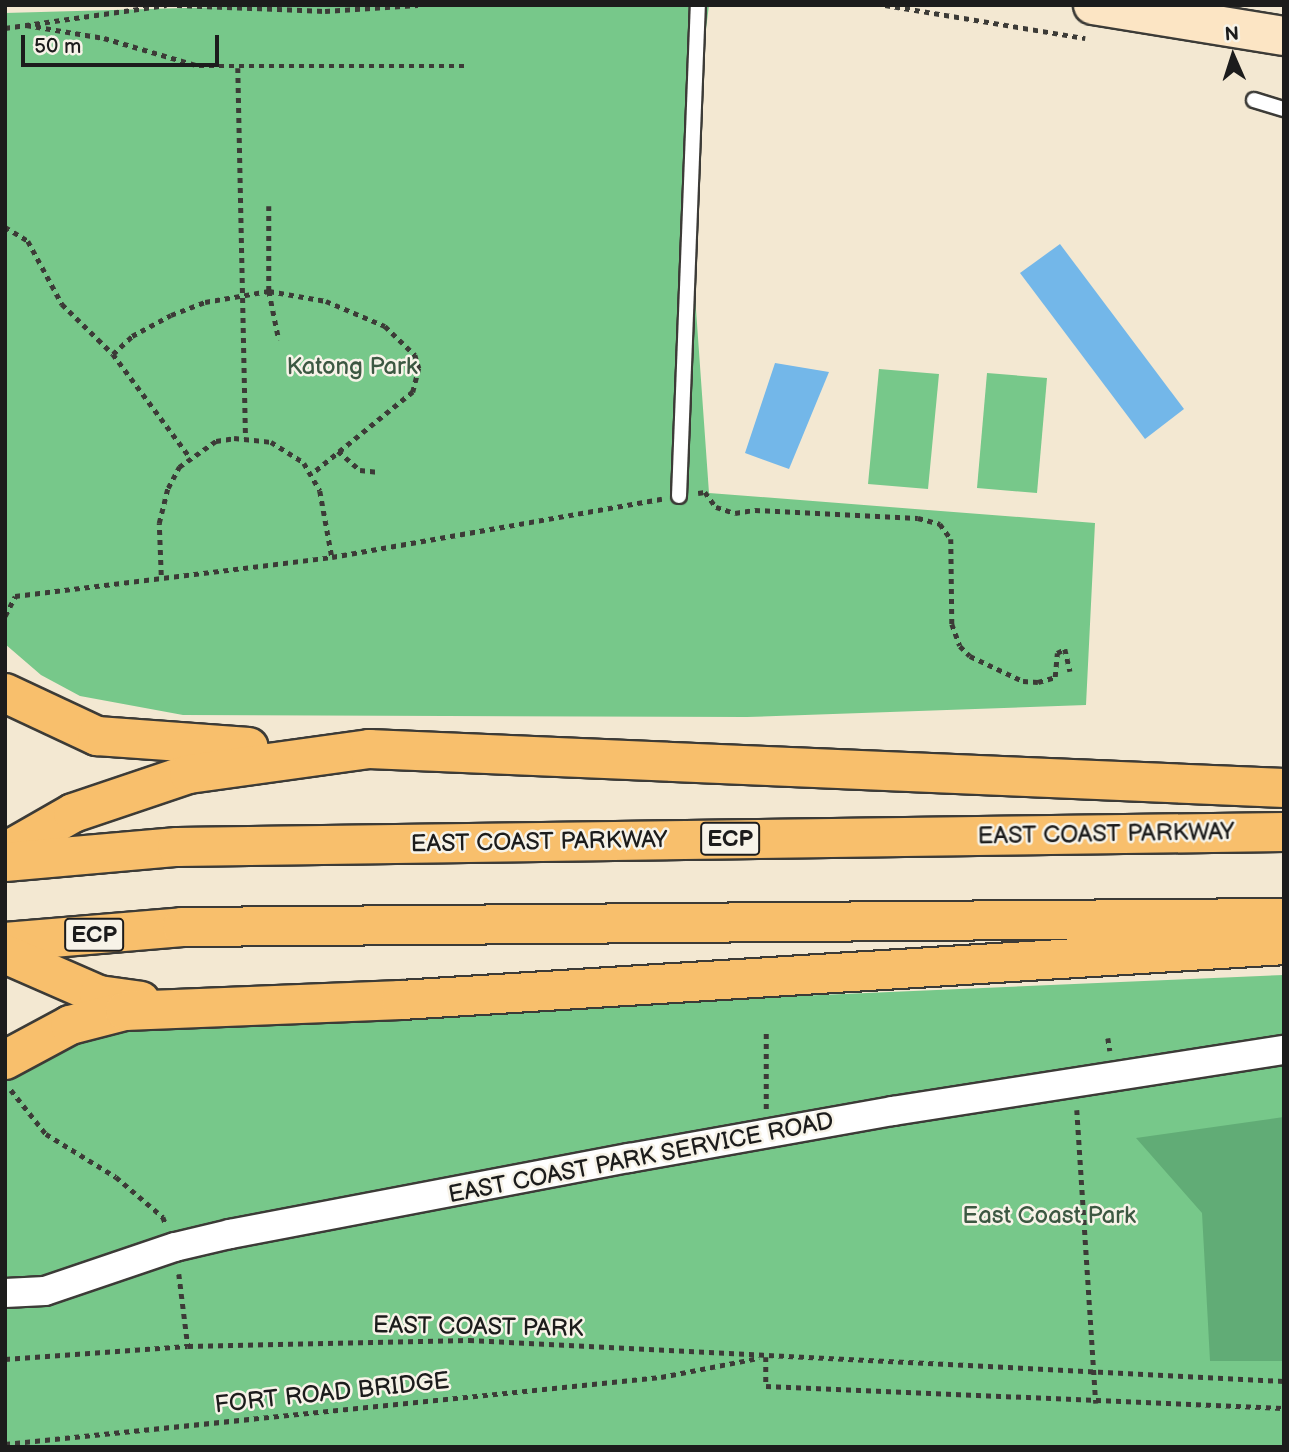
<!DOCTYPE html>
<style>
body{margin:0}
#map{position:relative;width:1289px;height:1452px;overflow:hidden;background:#f3e8d2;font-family:"Balsamiq Sans",sans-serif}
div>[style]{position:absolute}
.green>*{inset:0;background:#77c88a}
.forest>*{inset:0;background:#61ac76}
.water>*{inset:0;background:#73b7e9}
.path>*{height:4.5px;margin-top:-2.25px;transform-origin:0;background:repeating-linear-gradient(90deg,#3c3b37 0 5px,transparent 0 10px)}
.roads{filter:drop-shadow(2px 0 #3c3b37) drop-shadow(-2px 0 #3c3b37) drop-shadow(0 2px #3c3b37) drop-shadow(0 -2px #3c3b37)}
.lane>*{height:14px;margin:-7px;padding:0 7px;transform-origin:7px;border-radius:7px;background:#fff}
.street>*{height:28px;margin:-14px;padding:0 14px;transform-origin:14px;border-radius:14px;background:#fff}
.secondary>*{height:38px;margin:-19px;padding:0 19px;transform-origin:19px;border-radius:19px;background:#fce5c4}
.highway>*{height:38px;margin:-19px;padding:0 19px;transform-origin:19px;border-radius:19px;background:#f8bf6c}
span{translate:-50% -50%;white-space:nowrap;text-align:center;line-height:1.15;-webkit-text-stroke:5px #f7f3e8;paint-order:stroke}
.shield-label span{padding:2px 5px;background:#f7f3e8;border:2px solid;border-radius:5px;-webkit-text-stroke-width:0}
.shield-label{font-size:23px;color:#1c1c1c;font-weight:700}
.park-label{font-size:24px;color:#3c5842}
.street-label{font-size:24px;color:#1c1c1c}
.frame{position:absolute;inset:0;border:7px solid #1c1c1c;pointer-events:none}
.north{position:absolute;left:1198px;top:21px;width:70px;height:70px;-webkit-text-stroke:5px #f7f3e8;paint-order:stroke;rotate:357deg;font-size:19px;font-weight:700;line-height:28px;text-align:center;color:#1c1c1c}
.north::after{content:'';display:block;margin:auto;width:24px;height:32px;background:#1c1c1c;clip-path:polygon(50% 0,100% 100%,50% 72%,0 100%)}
.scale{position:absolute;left:21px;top:35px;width:198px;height:32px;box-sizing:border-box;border:4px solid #1c1c1c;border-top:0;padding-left:9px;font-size:21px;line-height:24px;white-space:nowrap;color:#1c1c1c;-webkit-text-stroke:5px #f7f3e8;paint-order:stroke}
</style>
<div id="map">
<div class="green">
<div style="clip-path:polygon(287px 5px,709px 5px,687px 182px,709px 493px,1095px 523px,1086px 705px,747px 717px,183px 715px,80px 696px,41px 675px,5px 644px,5px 13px)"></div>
<div style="clip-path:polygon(879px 369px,939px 374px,928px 489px,868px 484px)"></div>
<div style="clip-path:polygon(987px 373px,1047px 378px,1037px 493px,977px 488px)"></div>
<div style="clip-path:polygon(1284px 975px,1284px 1447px,5px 1447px,5px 1075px,120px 1025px)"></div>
</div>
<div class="forest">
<div style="clip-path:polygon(1284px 1117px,1284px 1361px,1210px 1361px,1202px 1213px,1136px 1138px)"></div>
</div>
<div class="water">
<div style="clip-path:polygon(1060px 244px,1184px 409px,1145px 439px,1020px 273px)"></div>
<div style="clip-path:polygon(775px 363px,829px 372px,789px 469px,745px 453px)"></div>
</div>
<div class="path">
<div style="left:177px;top:5px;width:148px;rotate:2.3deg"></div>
<div style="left:325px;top:11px;width:93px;rotate:-3.7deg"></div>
<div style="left:885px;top:5px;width:203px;rotate:9.4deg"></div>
<div style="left:26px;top:25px;width:79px;rotate:9.5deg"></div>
<div style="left:104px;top:38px;width:99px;rotate:16.4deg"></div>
<div style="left:199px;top:66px;width:267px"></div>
<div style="left:5px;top:28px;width:163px;rotate:-8.1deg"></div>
<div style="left:238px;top:68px;width:370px;rotate:88.8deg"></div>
<div style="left:269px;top:206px;width:85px;rotate:90deg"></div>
<div style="left:269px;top:291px;width:50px;rotate:78.5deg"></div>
<div style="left:5px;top:227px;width:27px;rotate:31deg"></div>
<div style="left:28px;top:241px;width:72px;rotate:61.6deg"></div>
<div style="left:62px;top:304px;width:71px;rotate:44.4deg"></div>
<div style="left:113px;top:354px;width:127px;rotate:53.3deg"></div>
<div style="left:113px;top:354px;width:26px;rotate:-43deg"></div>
<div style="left:132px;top:336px;width:44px;rotate:-28.3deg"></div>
<div style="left:171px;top:315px;width:36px;rotate:-21deg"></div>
<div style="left:205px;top:302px;width:65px;rotate:-9.8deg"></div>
<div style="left:269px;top:291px;width:58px;rotate:10deg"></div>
<div style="left:326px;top:301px;width:64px;rotate:23deg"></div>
<div style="left:385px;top:326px;width:42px;rotate:44deg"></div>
<div style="left:415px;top:355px;width:14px;rotate:73deg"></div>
<div style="left:419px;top:368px;width:25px;rotate:104deg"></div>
<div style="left:413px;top:392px;width:130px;rotate:140.9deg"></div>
<div style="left:338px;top:451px;width:29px;rotate:41deg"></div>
<div style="left:360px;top:470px;width:19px;rotate:6deg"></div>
<div style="left:698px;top:493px;width:7px;rotate:-8deg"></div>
<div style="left:705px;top:492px;width:19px;rotate:54deg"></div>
<div style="left:716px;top:507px;width:20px;rotate:18deg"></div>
<div style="left:735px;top:513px;width:20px;rotate:-9deg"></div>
<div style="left:755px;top:510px;width:163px;rotate:2.8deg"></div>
<div style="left:918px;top:518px;width:23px;rotate:15deg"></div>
<div style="left:940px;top:524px;width:19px;rotate:54deg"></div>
<div style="left:951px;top:539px;width:85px;rotate:89.3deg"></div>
<div style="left:952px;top:624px;width:23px;rotate:70deg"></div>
<div style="left:960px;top:646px;width:14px;rotate:45deg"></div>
<div style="left:970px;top:656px;width:59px;rotate:25.3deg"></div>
<div style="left:1023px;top:681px;width:15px;rotate:4deg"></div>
<div style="left:1038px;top:682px;width:18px;rotate:-16deg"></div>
<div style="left:1055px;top:677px;width:24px;rotate:-85deg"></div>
<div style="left:1057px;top:653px;width:9px;rotate:-27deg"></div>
<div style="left:1065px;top:649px;width:23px;rotate:77deg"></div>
<div style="left:161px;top:575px;width:52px;rotate:-92.2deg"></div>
<div style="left:159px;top:523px;width:36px;rotate:-76deg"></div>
<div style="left:168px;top:488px;width:24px;rotate:-62deg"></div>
<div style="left:179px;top:467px;width:45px;rotate:-35.1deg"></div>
<div style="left:216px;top:441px;width:18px;rotate:-9deg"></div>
<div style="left:234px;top:438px;width:37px;rotate:6deg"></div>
<div style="left:271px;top:442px;width:39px;rotate:32deg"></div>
<div style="left:304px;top:463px;width:32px;rotate:60deg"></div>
<div style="left:320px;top:491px;width:67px;rotate:79.7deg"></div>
<div style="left:5px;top:616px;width:22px;rotate:-63deg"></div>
<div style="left:15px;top:596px;width:319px;rotate:-7deg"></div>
<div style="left:332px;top:557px;width:335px;rotate:-10deg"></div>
<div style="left:1108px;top:1038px;width:13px;rotate:81deg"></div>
<div style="left:11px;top:1090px;width:56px;rotate:51.5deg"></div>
<div style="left:46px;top:1134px;width:82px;rotate:31.6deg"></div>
<div style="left:116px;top:1177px;width:62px;rotate:40.4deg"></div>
<div style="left:163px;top:1217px;width:9px;rotate:69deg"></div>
<div style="left:766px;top:1109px;width:80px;rotate:-90deg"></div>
<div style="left:1077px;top:1110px;width:294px;rotate:86.3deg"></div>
<div style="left:179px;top:1274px;width:73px;rotate:82.9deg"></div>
<div style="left:766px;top:1357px;width:29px;rotate:90deg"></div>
<div style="left:766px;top:1386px;width:518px;rotate:2.43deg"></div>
<div style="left:5px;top:1359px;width:183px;rotate:-4.1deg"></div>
<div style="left:188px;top:1346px;width:281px;rotate:-1.2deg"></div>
<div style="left:469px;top:1340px;width:816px;rotate:2.88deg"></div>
<div style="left:5px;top:1444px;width:659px;rotate:-5.83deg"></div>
<div style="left:661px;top:1377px;width:100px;rotate:-11deg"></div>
</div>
<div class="roads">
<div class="lane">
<div style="left:1254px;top:100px;width:31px;rotate:17deg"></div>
<div style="left:679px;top:496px;width:491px;rotate:-87.8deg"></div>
</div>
<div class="street">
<div style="left:5px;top:1293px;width:40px;rotate:-2.9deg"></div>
<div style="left:45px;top:1291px;width:137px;rotate:-18.7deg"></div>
<div style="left:175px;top:1247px;width:57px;rotate:-13.3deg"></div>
<div style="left:230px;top:1234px;width:406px;rotate:-10.8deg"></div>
<div style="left:629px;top:1158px;width:268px;rotate:-10.1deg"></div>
<div style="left:893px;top:1111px;width:396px;rotate:-8.9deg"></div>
</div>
<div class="secondary">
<div style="left:1093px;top:5px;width:193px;rotate:9.2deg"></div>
</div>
<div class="highway">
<div style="left:5px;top:693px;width:102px;rotate:25.1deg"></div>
<div style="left:97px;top:736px;width:152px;rotate:4.1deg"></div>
<div style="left:5px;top:852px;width:78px;rotate:-29.8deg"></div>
<div style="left:73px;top:813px;width:122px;rotate:-18.6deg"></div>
<div style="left:189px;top:774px;width:182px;rotate:-7.9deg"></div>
<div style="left:369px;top:749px;width:916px;rotate:2.44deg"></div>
<div style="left:5px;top:862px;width:173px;rotate:-5deg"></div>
<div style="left:177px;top:847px;width:1107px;rotate:-0.78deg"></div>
<div style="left:5px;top:942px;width:178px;rotate:-4.8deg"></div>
<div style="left:182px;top:927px;width:1102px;rotate:-0.47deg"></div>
<div style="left:5px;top:954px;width:103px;rotate:23.6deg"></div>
<div style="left:99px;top:995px;width:42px;rotate:8.1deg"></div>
<div style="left:5px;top:1060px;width:74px;rotate:-28.3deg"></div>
<div style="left:70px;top:1025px;width:57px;rotate:-14.3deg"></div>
<div style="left:125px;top:1011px;width:276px;rotate:-2.3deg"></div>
<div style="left:401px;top:1000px;width:885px;rotate:-3.56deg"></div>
</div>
</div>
<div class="shield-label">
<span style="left:730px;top:839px">ECP</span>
<span style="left:94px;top:935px">ECP</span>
</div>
<div class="park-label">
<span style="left:352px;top:367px">Katong Park</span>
<span style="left:1049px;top:1216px">East Coast Park</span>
</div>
<div class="street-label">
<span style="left:1106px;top:834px;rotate:-1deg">EAST COAST PARKWAY</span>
<span style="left:539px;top:842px;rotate:-1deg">EAST COAST PARKWAY</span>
<span style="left:641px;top:1158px;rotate:-11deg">EAST COAST PARK SERVICE ROAD</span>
<span style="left:478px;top:1327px;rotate:1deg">EAST COAST PARK</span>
<span style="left:332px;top:1393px;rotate:-6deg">FORT ROAD BRIDGE</span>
</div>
<div class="frame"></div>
<div class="north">N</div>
<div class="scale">50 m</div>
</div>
